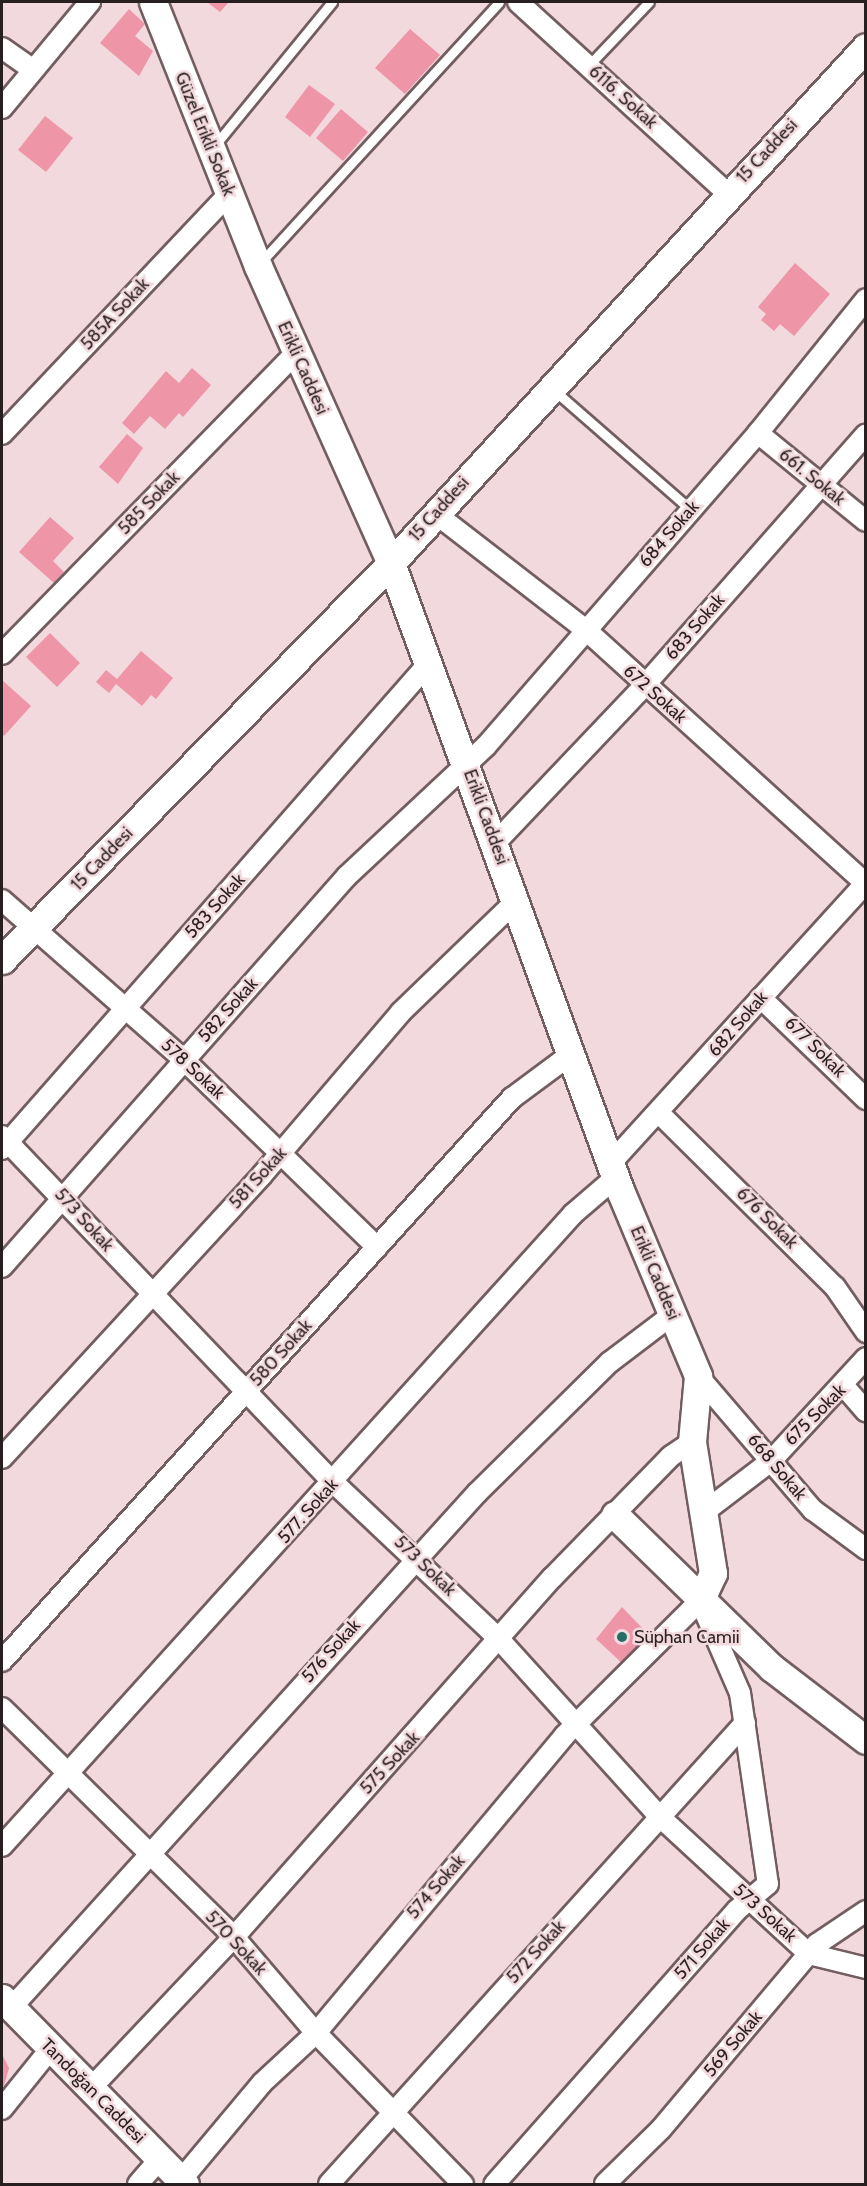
<!DOCTYPE html>
<meta charset="utf-8">
<style>
body{margin:0}
#map{position:relative;width:867px;height:2186px;overflow:hidden;background:#f2d9dd;font-family:Cabin,sans-serif}
div>[style]{position:absolute}
.building>*{inset:0;background:#ee95a7}
.roads{filter:drop-shadow(2px 0 #725d60) drop-shadow(-2px 0 #725d60) drop-shadow(0 2px #725d60) drop-shadow(0 -2px #725d60)}
.lane>*{height:9px;margin:-4.5px;padding:0 4.5px;transform-origin:4.5px;border-radius:4.5px;background:#fff}
.street>*{height:20px;margin:-10px;padding:0 10px;transform-origin:10px;border-radius:10px;background:#fff}
.secondary>*{height:27px;margin:-13.5px;padding:0 13.5px;transform-origin:13.5px;border-radius:13.5px;background:#fff}
.dots>*{width:16px;height:16px;translate:-50% -50%;box-sizing:border-box;border:3px solid #f2d9dd;border-radius:50%}
span{translate:-50% -50%;white-space:nowrap;text-align:center;line-height:1.15;-webkit-text-stroke:5px #f2d9dd;paint-order:stroke}
.street-label{font-size:18px;color:#281f20}
.poi-label{font-size:18px;color:#281f20}
.left{translate:0 -50%;text-align:left}
.frame{position:absolute;inset:0;border:3px solid #281f20;pointer-events:none}
</style>
<div id="map">
<div class="building">
<div style="clip-path:polygon(207px 2px,229px 2px,220px 12px)"></div>
<div style="clip-path:polygon(129px 9px,145px 24px,135px 36px,153px 51px,139px 76px,100px 43px)"></div>
<div style="clip-path:polygon(410px 29px,440px 55px,405px 94px,375px 68px)"></div>
<div style="clip-path:polygon(309px 85px,335px 104px,310px 137px,285px 117px)"></div>
<div style="clip-path:polygon(341px 109px,368px 132px,343px 161px,316px 138px)"></div>
<div style="clip-path:polygon(45px 116px,73px 138px,46px 172px,18px 150px)"></div>
<div style="clip-path:polygon(795px 263px,830px 294px,794px 336px,780px 324px,774px 331px,761px 320px,766px 314px,758px 307px)"></div>
<div style="clip-path:polygon(192px 368px,211px 385px,183px 417px,179px 413px,165px 429px,150px 416px,134px 434px,122px 423px,166px 371px,179px 383px)"></div>
<div style="clip-path:polygon(127px 434px,143px 448px,118px 484px,99px 467px)"></div>
<div style="clip-path:polygon(50px 517px,74px 538px,53px 561px,64px 572px,54px 583px,19px 552px)"></div>
<div style="clip-path:polygon(50px 633px,80px 663px,57px 687px,26px 657px)"></div>
<div style="clip-path:polygon(141px 651px,173px 678px,156px 699px,151px 695px,142px 706px,116px 684px,109px 693px,96px 682px,106px 670px,117px 679px)"></div>
<div style="clip-path:polygon(2px 680px,31px 706px,4px 736px,2px 733px)"></div>
<div style="clip-path:polygon(622px 1607px,648px 1634px,622px 1663px,596px 1639px)"></div>
<div style="clip-path:polygon(2px 2054px,9px 2068px,4px 2086px,2px 2086px)"></div>
</div>
<div class="roads">
<div class="lane">
<div style="left:588px;top:66px;width:88px;rotate:-46.4deg"></div>
<div style="left:215px;top:145px;width:185px;rotate:-50.7deg"></div>
<div style="left:261px;top:262px;width:352px;rotate:-47.5deg"></div>
<div style="left:555px;top:391px;width:181px;rotate:41.2deg"></div>
</div>
<div class="street">
<div style="left:518px;top:2px;width:283px;rotate:42.4deg"></div>
<div style="left:2px;top:48px;width:38px;rotate:35deg"></div>
<div style="left:2px;top:108px;width:138px;rotate:-50.3deg"></div>
<div style="left:758px;top:433px;width:139px;rotate:39.2deg"></div>
<div style="left:2px;top:434px;width:330px;rotate:-46.6deg"></div>
<div style="left:436px;top:514px;width:188px;rotate:37.7deg"></div>
<div style="left:585px;top:629px;width:379px;rotate:42.2deg"></div>
<div style="left:2px;top:654px;width:421px;rotate:-45.7deg"></div>
<div style="left:496px;top:842px;width:216px;rotate:-46.5deg"></div>
<div style="left:645px;top:685px;width:334px;rotate:-48.6deg"></div>
<div style="left:2px;top:900px;width:242px;rotate:41.3deg"></div>
<div style="left:184px;top:1060px;width:269px;rotate:44.1deg"></div>
<div style="left:761px;top:998px;width:146px;rotate:43.9deg"></div>
<div style="left:659px;top:1113px;width:247px;rotate:44.7deg"></div>
<div style="left:835px;top:1287px;width:55px;rotate:55.4deg"></div>
<div style="left:2px;top:1136px;width:480px;rotate:46.3deg"></div>
<div style="left:334px;top:1483px;width:227px;rotate:43.4deg"></div>
<div style="left:499px;top:1639px;width:239px;rotate:47.9deg"></div>
<div style="left:659px;top:1816px;width:204px;rotate:42.6deg"></div>
<div style="left:809px;top:1954px;width:59px;rotate:13.8deg"></div>
<div style="left:2px;top:1149px;width:647px;rotate:-48.7deg"></div>
<div style="left:610px;top:1164px;width:380px;rotate:-47.7deg"></div>
<div style="left:2px;top:1267px;width:521px;rotate:-48.58deg"></div>
<div style="left:347px;top:876px;width:190px;rotate:-43.1deg"></div>
<div style="left:486px;top:746px;width:415px;rotate:-49deg"></div>
<div style="left:758px;top:433px;width:172px;rotate:-51.1deg"></div>
<div style="left:698px;top:1376px;width:177px;rotate:49.4deg"></div>
<div style="left:813px;top:1510px;width:66px;rotate:36.3deg"></div>
<div style="left:843px;top:1385px;width:35px;rotate:49deg"></div>
<div style="left:2px;top:1458px;width:384px;rotate:-47.4deg"></div>
<div style="left:262px;top:1175px;width:214px;rotate:-49.5deg"></div>
<div style="left:401px;top:1012px;width:160px;rotate:-44deg"></div>
<div style="left:704px;top:1512px;width:84px;rotate:-37.3deg"></div>
<div style="left:771px;top:1461px;width:140px;rotate:-47.3deg"></div>
<div style="left:2px;top:1661px;width:760px;rotate:-47.83deg"></div>
<div style="left:512px;top:1098px;width:72px;rotate:-36.6deg"></div>
<div style="left:2px;top:1708px;width:326px;rotate:44.6deg"></div>
<div style="left:234px;top:1937px;width:126px;rotate:49.5deg"></div>
<div style="left:316px;top:2033px;width:211px;rotate:45.8deg"></div>
<div style="left:2px;top:1846px;width:852px;rotate:-47.9deg"></div>
<div style="left:573px;top:1214px;width:55px;rotate:-40.6deg"></div>
<div style="left:11px;top:2008px;width:695px;rotate:-47.86deg"></div>
<div style="left:477px;top:1493px;width:187px;rotate:-44.6deg"></div>
<div style="left:610px;top:1362px;width:78px;rotate:-37.2deg"></div>
<div style="left:91px;top:2088px;width:208px;rotate:-46.6deg"></div>
<div style="left:234px;top:1937px;width:480px;rotate:-48.5deg"></div>
<div style="left:552px;top:1578px;width:170px;rotate:-45.7deg"></div>
<div style="left:671px;top:1456px;width:25px;rotate:-34deg"></div>
<div style="left:2px;top:2109px;width:78px;rotate:-51.2deg"></div>
<div style="left:181px;top:2180px;width:126px;rotate:-50.1deg"></div>
<div style="left:262px;top:2083px;width:74px;rotate:-42.8deg"></div>
<div style="left:316px;top:2033px;width:387px;rotate:-50.1deg"></div>
<div style="left:564px;top:1736px;width:192px;rotate:-44.8deg"></div>
<div style="left:700px;top:1601px;width:100px;rotate:66.5deg"></div>
<div style="left:740px;top:1693px;width:193px;rotate:81.7deg"></div>
<div style="left:768px;top:1884px;width:40px;rotate:140deg"></div>
<div style="left:737px;top:1910px;width:366px;rotate:131.5deg"></div>
<div style="left:138px;top:2184px;width:33px;rotate:-49deg"></div>
<div style="left:329px;top:2184px;width:621px;rotate:-47.94deg"></div>
<div style="left:605px;top:2184px;width:78px;rotate:-44.5deg"></div>
<div style="left:661px;top:2129px;width:242px;rotate:-49.9deg"></div>
<div style="left:817px;top:1944px;width:59px;rotate:-34deg"></div>
</div>
<div class="secondary">
<div style="left:153px;top:2px;width:284px;rotate:68.3deg"></div>
<div style="left:258px;top:266px;width:325px;rotate:65.9deg"></div>
<div style="left:391px;top:563px;width:668px;rotate:69.94deg"></div>
<div style="left:620px;top:1190px;width:202px;rotate:67.2deg"></div>
<div style="left:698px;top:1376px;width:66px;rotate:95.2deg"></div>
<div style="left:692px;top:1442px;width:133px;rotate:80.9deg"></div>
<div style="left:713px;top:1573px;width:31px;rotate:115deg"></div>
<div style="left:2px;top:960px;width:556px;rotate:-45.58deg"></div>
<div style="left:391px;top:563px;width:701px;rotate:-47.37deg"></div>
<div style="left:615px;top:1515px;width:219px;rotate:44.3deg"></div>
<div style="left:772px;top:1668px;width:118px;rotate:37.5deg"></div>
<div style="left:2px;top:1998px;width:261px;rotate:45.5deg"></div>
</div>
</div>
<div class="dots">
<div style="left:622px;top:1637px;background:#246e67"></div>
</div>
<div class="street-label">
<span style="left:623px;top:97px;rotate:42deg">6116. Sokak</span>
<span style="left:205px;top:134px;rotate:68deg">Güzel Erikli Sokak</span>
<span style="left:767px;top:151px;rotate:-47deg">15 Caddesi</span>
<span style="left:115px;top:314px;rotate:-47deg">585A Sokak</span>
<span style="left:303px;top:368px;rotate:66deg">Erikli Caddesi</span>
<span style="left:812px;top:477px;rotate:39deg">661. Sokak</span>
<span style="left:149px;top:503px;rotate:-46deg">585 Sokak</span>
<span style="left:439px;top:509px;rotate:-48deg">15 Caddesi</span>
<span style="left:669px;top:534px;rotate:-49deg">684 Sokak</span>
<span style="left:695px;top:627px;rotate:-49deg">683 Sokak</span>
<span style="left:655px;top:694px;rotate:42deg">672 Sokak</span>
<span style="left:486px;top:817px;rotate:70deg">Erikli Caddesi</span>
<span style="left:102px;top:859px;rotate:-46deg">15 Caddesi</span>
<span style="left:215px;top:906px;rotate:-48deg">583 Sokak</span>
<span style="left:228px;top:1010px;rotate:-48deg">582 Sokak</span>
<span style="left:738px;top:1024px;rotate:-49deg">682 Sokak</span>
<span style="left:815px;top:1047px;rotate:45deg">677 Sokak</span>
<span style="left:193px;top:1069px;rotate:43deg">578 Sokak</span>
<span style="left:258px;top:1178px;rotate:-48deg">581 Sokak</span>
<span style="left:767px;top:1218px;rotate:45deg">676 Sokak</span>
<span style="left:84px;top:1220px;rotate:48deg">573 Sokak</span>
<span style="left:655px;top:1273px;rotate:67deg">Erikli Caddesi</span>
<span style="left:281px;top:1353px;rotate:-48deg">580 Sokak</span>
<span style="left:815px;top:1415px;rotate:-45deg">675 Sokak</span>
<span style="left:777px;top:1467px;rotate:50deg">668 Sokak</span>
<span style="left:308px;top:1511px;rotate:-48deg">577. Sokak</span>
<span style="left:425px;top:1566px;rotate:44deg">573 Sokak</span>
<span style="left:331px;top:1651px;rotate:-48deg">576 Sokak</span>
<span style="left:390px;top:1763px;rotate:-47deg">575 Sokak</span>
<span style="left:436px;top:1887px;rotate:-49deg">574 Sokak</span>
<span style="left:765px;top:1913px;rotate:42deg">573 Sokak</span>
<span style="left:236px;top:1943px;rotate:47deg">570 Sokak</span>
<span style="left:702px;top:1949px;rotate:-49deg">571 Sokak</span>
<span style="left:536px;top:1952px;rotate:-48deg">572 Sokak</span>
<span style="left:733px;top:2044px;rotate:-50deg">569 Sokak</span>
<span style="left:93px;top:2091px;rotate:45deg">Tandoğan Caddesi</span>
</div>
<div class="poi-label">
<span class="left" style="left:634px;top:1637px">Süphan Camii</span>
</div>
<div class="frame"></div>
</div>
